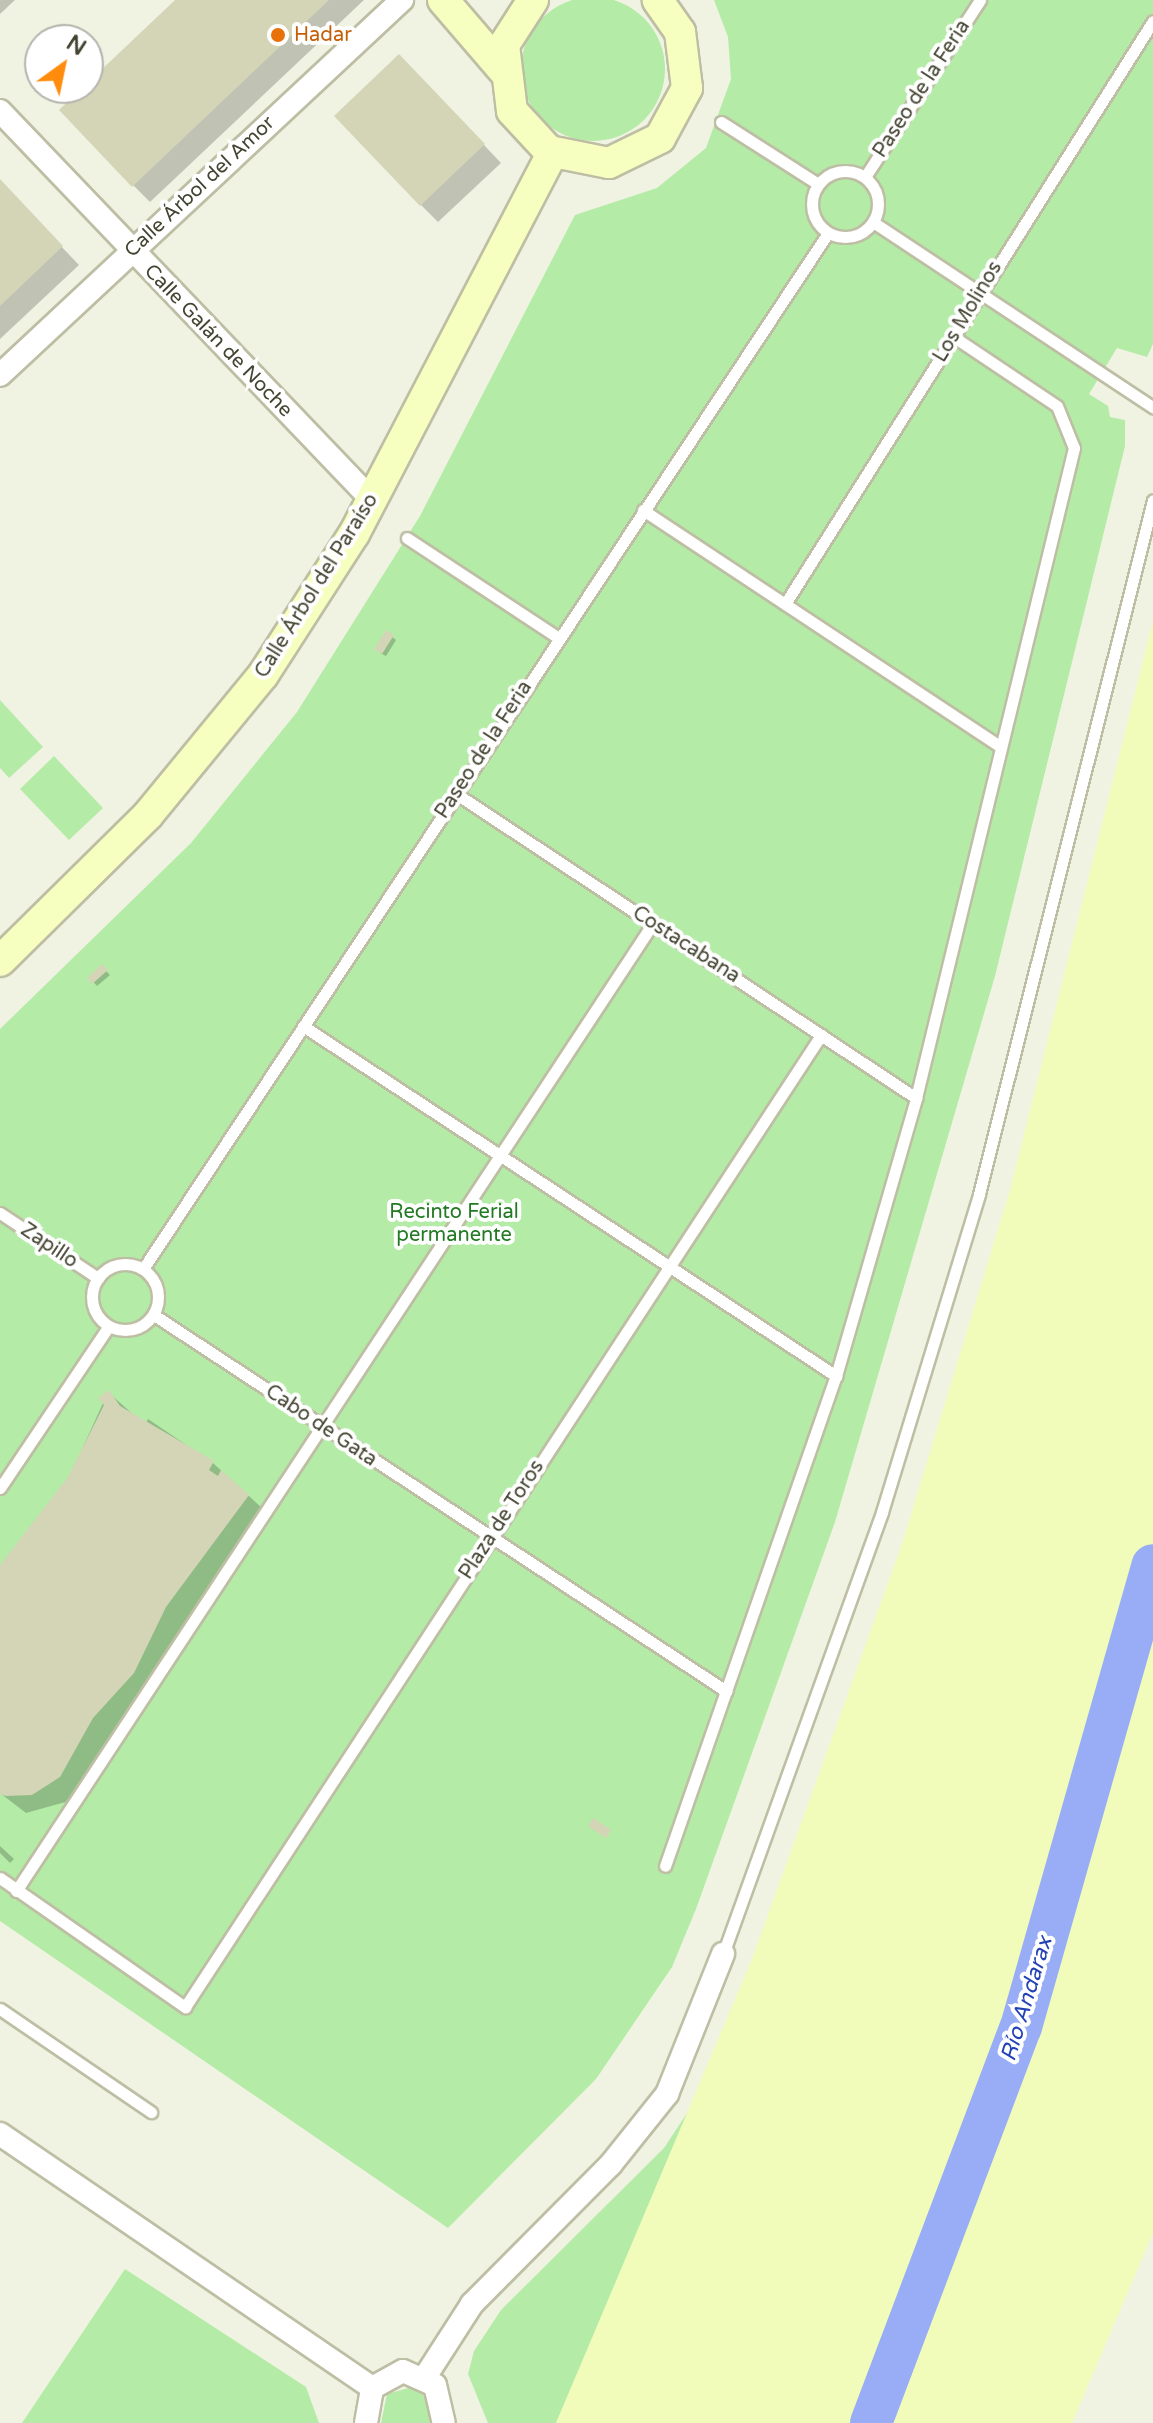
<!DOCTYPE html>
<meta charset="utf-8">
<style>
body{margin:0}
#map{position:relative;width:1153px;height:2423px;overflow:hidden;background:#f1f3e2;font-family:"Varela Round",sans-serif}
div>[style]{position:absolute}
.green>*{inset:0;background:#b3eba7}
.round{border-radius:50%}
.sand>*{inset:0;background:#f1fbba}
.shadow>*{inset:0;background:#0003}
.river>*{height:42px;margin:-21px;padding:0 21px;transform-origin:21px;border-radius:21px;background:#98adf5}
.building>*{inset:0;background:#d4d4b7}
.roads{filter:drop-shadow(2px 0 #bebea4) drop-shadow(-2px 0 #bebea4) drop-shadow(0 2px #bebea4) drop-shadow(0 -2px #bebea4)}
.lane>*{height:11px;margin:-5.5px;padding:0 5.5px;transform-origin:5.5px;border-radius:5.5px;background:#fff}
.lane>.ring{margin:-5.5px;padding:0;box-sizing:content-box;background:none;border:11px solid #fff;border-radius:50%}
.street>*{height:22px;margin:-11px;padding:0 11px;transform-origin:11px;border-radius:11px;background:#fff}
.secondary>*{height:30px;margin:-15px;padding:0 15px;transform-origin:15px;border-radius:15px;background:#f7ffc0}
.dots>*{width:22px;height:22px;translate:-50% -50%;box-sizing:border-box;border:4px solid #fff;border-radius:50%}
span{translate:-50% -50%;white-space:nowrap;text-align:center;line-height:1.15;-webkit-text-stroke:8px #fff;paint-order:stroke}
.food-label{font-size:20px;color:#c56008}
.left{translate:0 -50%;text-align:left}
.street-label{font-size:20px;color:#444432}
.park-label{font-size:20px;color:#227a22}
.water-label{font-size:22px;color:#2442b7;font-style:italic}
.north{position:absolute;left:24px;top:24px;width:80px;height:80px;box-sizing:border-box;background:#fff;border:2px solid #b4b4ad;border-radius:50%;rotate:33deg;font-size:22px;font-weight:700;line-height:32px;text-align:center;color:#444432}
.north::after{content:'';display:block;margin:auto;width:28px;height:36px;background:#ff8c0d;clip-path:polygon(50% 0,100% 100%,50% 72%,0 100%)}
</style>
<div id="map">
<div class="green">
<div class="round" style="left:521px;top:-3px;width:144px;height:144px"></div>
<div style="clip-path:polygon(714px 0,1153px 0,1153px 344px,1147px 357px,1117px 348px,1089px 394px,1108px 406px,1110px 417px,1125px 420px,1125px 446px,995px 976px,835px 1522px,696px 1909px,672px 1967px,596px 2079px,448px 2228px,0 1921px,0 1029px,191px 843px,297px 712px,420px 516px,575px 215px,657px 188px,706px 148px,731px 79px,728px 37px)"></div>
<div style="clip-path:polygon(0 700px,43px 747px,9px 778px,0 768px)"></div>
<div style="clip-path:polygon(54px 756px,103px 808px,69px 840px,20px 789px)"></div>
<div style="clip-path:polygon(697px 2098px,556px 2423px,488px 2423px,468px 2374px,474px 2351px,501px 2310px,664px 2148px)"></div>
<div style="clip-path:polygon(125px 2269px,306px 2387px,319px 2423px,22px 2423px)"></div>
<div style="clip-path:polygon(412px 2387px,427px 2398px,430px 2423px,381px 2423px,387px 2394px)"></div>
</div>
<div class="sand">
<div style="clip-path:polygon(1153px 621px,1153px 2233px,1072px 2423px,556px 2423px,752px 1959px,902px 1544px,1010px 1190px)"></div>
</div>
<div class="shadow">
<div style="clip-path:polygon(0 0,15px 0,0 14px)"></div>
<div style="clip-path:polygon(178px 0,364px 0,150px 202px,133px 185px)"></div>
<div style="clip-path:polygon(417px 74px,501px 163px,438px 222px,421px 205px)"></div>
<div style="clip-path:polygon(0 182px,79px 265px,0 339px)"></div>
<div style="clip-path:polygon(392px 637px,396px 640px,386px 656px,380px 653px)"></div>
<div style="clip-path:polygon(102px 967px,110px 975px,97px 986px,90px 978px)"></div>
<div style="clip-path:polygon(108px 1392px,145px 1425px,148px 1419px,213px 1463px,263px 1509px,238px 1557px,183px 1625px,151px 1691px,110px 1735px,69px 1801px,26px 1813px,0 1793px,0 1569px,69px 1478px)"></div>
<div style="clip-path:polygon(0 1846px,14px 1859px,10px 1863px,0 1853px)"></div>
</div>
<div class="river">
<div style="left:871px;top:2423px;width:423px;rotate:-69.3deg"></div>
<div style="left:1021px;top:2027px;width:480px;rotate:-74.1deg"></div>
</div>
<div class="building">
<div style="clip-path:polygon(175px 0,329px 0,132px 187px,59px 110px)"></div>
<div style="clip-path:polygon(399px 54px,485px 144px,420px 206px,334px 116px)"></div>
<div style="clip-path:polygon(0 179px,63px 246px,0 306px)"></div>
<div style="clip-path:polygon(386px 630px,394px 635px,382px 654px,374px 649px)"></div>
<div style="clip-path:polygon(102px 964px,108px 970px,92px 984px,87px 978px)"></div>
<div style="clip-path:polygon(109px 1390px,120px 1406px,214px 1461px,209px 1470px,218px 1476px,221px 1470px,249px 1495px,166px 1607px,134px 1673px,93px 1718px,60px 1777px,32px 1795px,6px 1796px,0 1794px,0 1565px,68px 1477px,104px 1405px,98px 1398px)"></div>
<div style="clip-path:polygon(593px 1818px,611px 1830px,606px 1838px,588px 1826px)"></div>
</div>
<div class="roads">
<div class="lane">
<div style="left:721px;top:122px;width:115px;rotate:32.6deg"></div>
<div class="ring" style="left:812px;top:171px;width:55px;height:55px"></div>
<div style="left:865px;top:177px;width:211px;rotate:-57deg"></div>
<div style="left:873px;top:222px;width:336px;rotate:33.5deg"></div>
<div style="left:643px;top:510px;width:429px;rotate:33.5deg"></div>
<div style="left:407px;top:538px;width:180px;rotate:33.4deg"></div>
<div style="left:785px;top:604px;width:689px;rotate:-57.74deg"></div>
<div style="left:455px;top:793px;width:553px;rotate:33.49deg"></div>
<div style="left:303px;top:1026px;width:638px;rotate:33.29deg"></div>
<div style="left:0;top:1213px;width:118px;rotate:33.6deg"></div>
<div class="ring" style="left:92px;top:1264px;width:55px;height:55px"></div>
<div style="left:143px;top:1269px;width:1242px;rotate:-56.53deg"></div>
<div style="left:154px;top:1315px;width:685px;rotate:33.32deg"></div>
<div style="left:726px;top:1691px;width:185px;rotate:109.2deg"></div>
<div style="left:0;top:1488px;width:195px;rotate:-56.1deg"></div>
<div style="left:726px;top:1691px;width:334px;rotate:-70.8deg"></div>
<div style="left:836px;top:1376px;width:289px;rotate:-73.9deg"></div>
<div style="left:916px;top:1098px;width:669px;rotate:-76.34deg"></div>
<div style="left:1074px;top:448px;width:45px;rotate:-112deg"></div>
<div style="left:1057px;top:406px;width:124px;rotate:-146.2deg"></div>
<div style="left:0;top:1878px;width:226px;rotate:34.9deg"></div>
<div style="left:185px;top:2007px;width:1162px;rotate:-56.8deg"></div>
<div style="left:16px;top:1891px;width:1159px;rotate:-56.65deg"></div>
<div style="left:723px;top:1954px;width:470px;rotate:-70.2deg"></div>
<div style="left:882px;top:1512px;width:332px;rotate:-73deg"></div>
<div style="left:979px;top:1194px;width:715px;rotate:-75.92deg"></div>
<div style="left:0;top:2009px;width:183px;rotate:34.3deg"></div>
</div>
<div class="street">
<div style="left:0;top:111px;width:538px;rotate:46.28deg"></div>
<div style="left:0;top:375px;width:550px;rotate:-43.01deg"></div>
<div style="left:0;top:2134px;width:450px;rotate:34.3deg"></div>
<div style="left:425px;top:2377px;width:87px;rotate:-57.2deg"></div>
<div style="left:472px;top:2304px;width:197px;rotate:-45.2deg"></div>
<div style="left:611px;top:2164px;width:90px;rotate:-51.3deg"></div>
<div style="left:667px;top:2094px;width:151px;rotate:-68.2deg"></div>
<div style="left:366px;top:2423px;width:36px;rotate:-80deg"></div>
<div style="left:372px;top:2388px;width:35px;rotate:-29deg"></div>
<div style="left:403px;top:2371px;width:35px;rotate:24deg"></div>
<div style="left:435px;top:2385px;width:39px;rotate:77deg"></div>
</div>
<div class="secondary">
<div style="left:443px;top:0;width:92px;rotate:49.4deg"></div>
<div style="left:533px;top:0;width:54px;rotate:122.8deg"></div>
<div style="left:504px;top:45px;width:66px;rotate:83.1deg"></div>
<div style="left:512px;top:111px;width:54px;rotate:47.2deg"></div>
<div style="left:549px;top:151px;width:61px;rotate:11.3deg"></div>
<div style="left:609px;top:163px;width:57px;rotate:-26.1deg"></div>
<div style="left:660px;top:138px;width:57px;rotate:-61.6deg"></div>
<div style="left:687px;top:88px;width:56px;rotate:-97.1deg"></div>
<div style="left:680px;top:32px;width:39px;rotate:-125deg"></div>
<div style="left:0;top:961px;width:208px;rotate:-44.6deg"></div>
<div style="left:148px;top:815px;width:181px;rotate:-50.6deg"></div>
<div style="left:263px;top:675px;width:168px;rotate:-57.2deg"></div>
<div style="left:354px;top:534px;width:429px;rotate:-62.5deg"></div>
</div>
</div>
<div class="dots">
<div style="left:278px;top:35px;background:#e8710a"></div>
</div>
<div class="food-label">
<span class="left" style="left:294px;top:35px">Hadar</span>
</div>
<div class="street-label">
<span style="left:922px;top:89px;rotate:-57deg">Paseo de la Feria</span>
<span style="left:200px;top:187px;rotate:-43deg">Calle Árbol del Amor</span>
<span style="left:968px;top:312px;rotate:-59deg">Los Molinos</span>
<span style="left:218px;top:341px;rotate:46deg">Calle Galán de Noche</span>
<span style="left:317px;top:586px;rotate:-58deg">Calle Árbol del Paraíso</span>
<span style="left:484px;top:750px;rotate:-57deg">Paseo de la Feria</span>
<span style="left:686px;top:945px;rotate:33deg">Costacabana</span>
<span style="left:49px;top:1246px;rotate:34deg">Zapillo</span>
<span style="left:321px;top:1426px;rotate:34deg">Cabo de Gata</span>
<span style="left:502px;top:1520px;rotate:-57deg">Plaza de Toros</span>
</div>
<div class="park-label">
<span style="left:454px;top:1224px">Recinto Ferial<br>permanente</span>
</div>
<div class="water-label">
<span style="left:1027px;top:1999px;rotate:-73deg">Río Andarax</span>
</div>
<div class="north">N</div>
</div>
